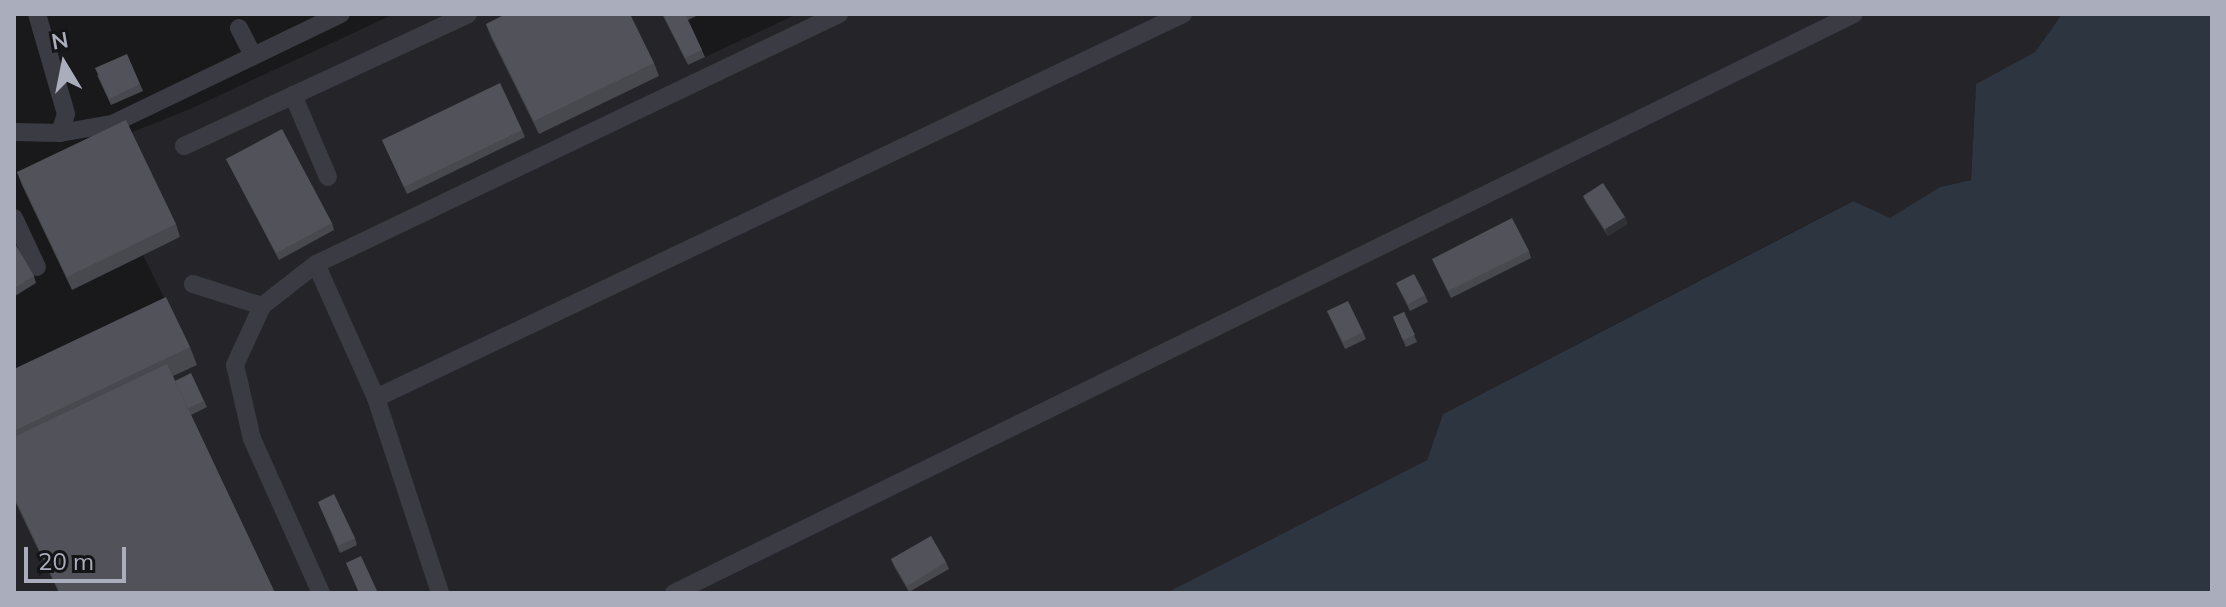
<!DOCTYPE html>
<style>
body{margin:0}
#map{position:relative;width:2226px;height:607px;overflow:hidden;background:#19191b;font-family:Mulish,sans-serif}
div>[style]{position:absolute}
.built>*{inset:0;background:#252529}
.water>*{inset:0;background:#2d3541}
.lane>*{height:18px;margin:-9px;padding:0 9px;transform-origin:9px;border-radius:9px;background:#3b3b43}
.wall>*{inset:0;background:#47494e}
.shaded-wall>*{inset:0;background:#303135}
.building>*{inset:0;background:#52535a}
span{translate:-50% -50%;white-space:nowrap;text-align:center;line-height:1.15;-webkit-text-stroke:6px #141417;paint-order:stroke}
.frame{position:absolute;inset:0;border:16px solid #aaadbc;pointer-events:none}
.north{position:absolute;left:24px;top:24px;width:80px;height:80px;-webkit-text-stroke:6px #141417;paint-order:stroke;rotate:350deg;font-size:22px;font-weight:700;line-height:32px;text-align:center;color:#aaadbc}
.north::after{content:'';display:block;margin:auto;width:28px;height:36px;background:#aaadbc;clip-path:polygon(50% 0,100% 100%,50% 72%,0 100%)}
.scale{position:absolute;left:24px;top:547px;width:102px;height:36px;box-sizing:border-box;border:4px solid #aaadbc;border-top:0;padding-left:10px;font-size:24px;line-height:28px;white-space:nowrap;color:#aaadbc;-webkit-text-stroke:6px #141417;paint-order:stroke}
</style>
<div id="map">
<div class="built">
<div style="clip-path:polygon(394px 14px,662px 14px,688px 65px,797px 14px,2062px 14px,2035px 52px,1976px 84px,1971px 180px,1940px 187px,1889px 219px,1852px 201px,1443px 414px,1427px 460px,1166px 593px,14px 593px,14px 389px,172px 314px,143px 255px,180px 237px,130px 133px,190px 109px)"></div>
</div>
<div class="water">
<div style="clip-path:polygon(2062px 14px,2212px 14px,2212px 593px,1166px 593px,1427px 460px,1443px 414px,1853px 201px,1890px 218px,1940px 187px,1971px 180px,1976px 84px,2035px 52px)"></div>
</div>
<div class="lane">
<div style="left:37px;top:14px;width:104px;rotate:73.8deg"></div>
<div style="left:66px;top:114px;width:20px;rotate:108deg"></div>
<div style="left:239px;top:28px;width:31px;rotate:63deg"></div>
<div style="left:293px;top:95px;width:89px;rotate:66.9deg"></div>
<div style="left:14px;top:132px;width:46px;rotate:1.2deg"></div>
<div style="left:60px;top:133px;width:53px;rotate:-9.8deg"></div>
<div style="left:112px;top:124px;width:254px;rotate:-25.7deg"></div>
<div style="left:184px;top:146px;width:313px;rotate:-24.9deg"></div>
<div style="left:14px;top:218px;width:54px;rotate:64.9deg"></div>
<div style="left:316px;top:264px;width:147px;rotate:65.9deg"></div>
<div style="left:376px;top:398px;width:205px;rotate:71.8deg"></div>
<div style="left:193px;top:284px;width:72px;rotate:17.7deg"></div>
<div style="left:376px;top:398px;width:894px;rotate:-25.45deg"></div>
<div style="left:321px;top:593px;width:169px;rotate:-114.1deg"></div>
<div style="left:252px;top:439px;width:76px;rotate:-102.9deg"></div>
<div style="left:235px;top:365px;width:65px;rotate:-65.4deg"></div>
<div style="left:262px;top:306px;width:68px;rotate:-37.9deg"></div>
<div style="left:316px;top:264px;width:580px;rotate:-25.55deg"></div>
<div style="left:674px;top:593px;width:1314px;rotate:-26.14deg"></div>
</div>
<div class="wall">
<div style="clip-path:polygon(662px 14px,700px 14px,688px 20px,705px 57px,688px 65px)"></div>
<div style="clip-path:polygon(486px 24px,654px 63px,659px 76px,539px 134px,491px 37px)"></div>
<div style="clip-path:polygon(97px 75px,140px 84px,143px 91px,111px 105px)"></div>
<div style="clip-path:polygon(522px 130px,525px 137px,407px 194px,382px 140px)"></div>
<div style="clip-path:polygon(226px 159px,332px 223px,334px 230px,279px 260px)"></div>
<div style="clip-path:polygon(17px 172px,176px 224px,180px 237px,72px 290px,22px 185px)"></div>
<div style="clip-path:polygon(1583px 196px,1625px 217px,1627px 224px,1608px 236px,1586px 202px)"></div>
<div style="clip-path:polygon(14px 242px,34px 276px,36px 283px,15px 296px)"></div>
<div style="clip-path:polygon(1529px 251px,1531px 258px,1451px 298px,1432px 259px)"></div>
<div style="clip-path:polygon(1396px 283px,1425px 295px,1428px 302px,1410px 311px)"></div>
<div style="clip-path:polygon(1327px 311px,1363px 332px,1366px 339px,1345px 349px)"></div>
<div style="clip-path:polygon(1404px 312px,1417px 342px,1406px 347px,1393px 317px)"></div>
<div style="clip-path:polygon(190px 347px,197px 365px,173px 376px,175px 381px,204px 401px,207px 407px,191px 415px,275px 593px,59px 593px,14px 499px,14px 369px)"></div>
<div style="clip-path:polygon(318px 502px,355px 538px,357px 545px,340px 553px)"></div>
<div style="clip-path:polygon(891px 559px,946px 562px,949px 569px,909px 592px,894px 566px)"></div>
</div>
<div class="shaded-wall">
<div style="clip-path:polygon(1625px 217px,1627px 224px,1608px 236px,1605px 229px)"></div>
</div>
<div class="building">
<div style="clip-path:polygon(506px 14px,630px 14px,654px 63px,534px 121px,486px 24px)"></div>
<div style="clip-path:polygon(663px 14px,685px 14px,702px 50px,685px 58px)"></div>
<div style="clip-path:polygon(127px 54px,140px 84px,109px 99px,95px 68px)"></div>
<div style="clip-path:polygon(500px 83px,522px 130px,404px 187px,382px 140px)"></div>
<div style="clip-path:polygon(126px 120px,176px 224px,67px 277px,17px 172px)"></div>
<div style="clip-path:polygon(282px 129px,332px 223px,276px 253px,226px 159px)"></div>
<div style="clip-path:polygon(1603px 183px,1625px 217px,1605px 229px,1583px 196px)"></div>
<div style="clip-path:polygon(1512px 218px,1529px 251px,1448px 291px,1432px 259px)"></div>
<div style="clip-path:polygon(14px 242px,34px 276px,14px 288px)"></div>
<div style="clip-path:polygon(1414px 274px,1425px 295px,1408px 304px,1396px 283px)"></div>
<div style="clip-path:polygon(166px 297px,190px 347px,14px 431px,14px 369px)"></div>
<div style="clip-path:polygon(1348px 301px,1363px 332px,1343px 342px,1327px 311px)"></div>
<div style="clip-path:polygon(1404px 312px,1415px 335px,1403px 340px,1393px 317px)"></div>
<div style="clip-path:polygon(167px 364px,275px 593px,60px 593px,14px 496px,14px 437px)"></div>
<div style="clip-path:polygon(191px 373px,204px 401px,188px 408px,175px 381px)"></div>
<div style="clip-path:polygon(334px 494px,355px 538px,338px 546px,318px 502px)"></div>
<div style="clip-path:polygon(931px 536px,946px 562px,907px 586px,891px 559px)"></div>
<div style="clip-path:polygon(361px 556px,378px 593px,359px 593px,346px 563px)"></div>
</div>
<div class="frame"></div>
<div class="north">N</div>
<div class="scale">20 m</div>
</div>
